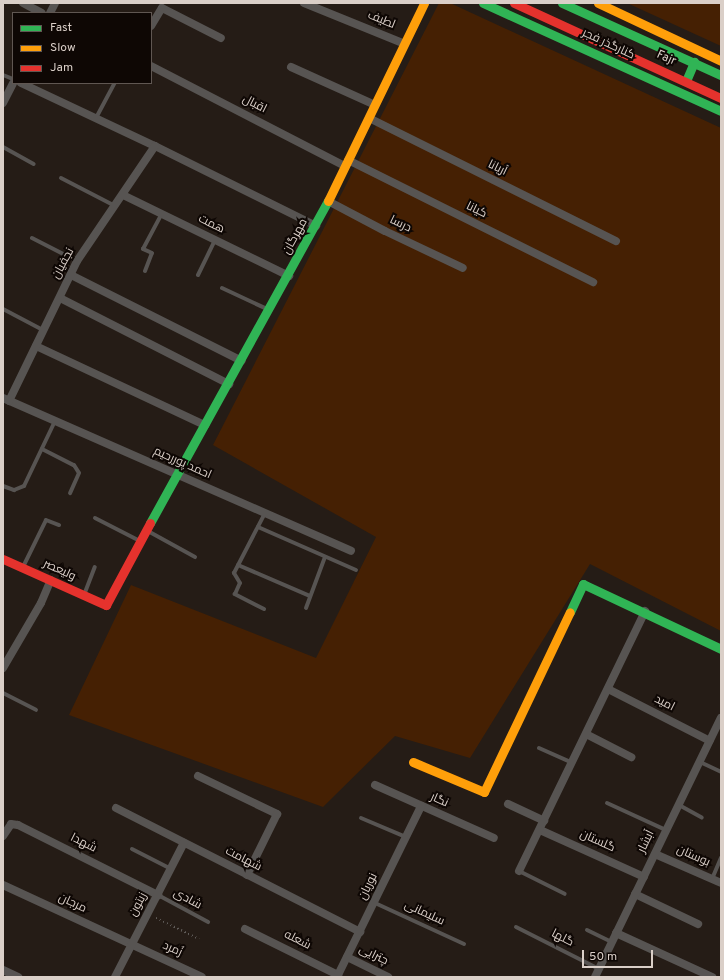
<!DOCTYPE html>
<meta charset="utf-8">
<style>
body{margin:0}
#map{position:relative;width:724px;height:980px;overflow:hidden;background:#251c16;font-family:Overpass,Cairo,sans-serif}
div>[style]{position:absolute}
.green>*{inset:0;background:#452003}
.path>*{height:1.5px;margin-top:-0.75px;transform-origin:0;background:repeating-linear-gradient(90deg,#5f5b58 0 1px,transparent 0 4px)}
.lane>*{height:4px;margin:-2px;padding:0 2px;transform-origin:2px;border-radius:2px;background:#575452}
.street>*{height:8px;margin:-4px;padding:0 4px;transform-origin:4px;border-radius:4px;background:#575452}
.fast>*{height:9px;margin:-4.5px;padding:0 4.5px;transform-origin:4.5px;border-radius:4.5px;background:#30b455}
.slow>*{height:9px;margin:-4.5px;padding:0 4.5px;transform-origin:4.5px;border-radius:4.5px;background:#ff9f0a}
.jam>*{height:9px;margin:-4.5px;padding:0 4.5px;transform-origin:4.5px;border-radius:4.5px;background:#e5322d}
span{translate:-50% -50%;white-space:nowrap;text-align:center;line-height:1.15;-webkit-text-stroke:4px #0e0704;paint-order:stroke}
.street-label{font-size:12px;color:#dacfc8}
.frame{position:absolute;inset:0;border:4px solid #dacfc8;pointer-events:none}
.legend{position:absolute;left:12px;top:12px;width:140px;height:72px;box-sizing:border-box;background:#0e0704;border:1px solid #605752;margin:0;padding:5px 7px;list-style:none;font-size:12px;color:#dacfc8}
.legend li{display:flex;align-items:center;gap:8px;height:20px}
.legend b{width:20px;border:1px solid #605752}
.scale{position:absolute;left:582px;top:950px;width:71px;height:18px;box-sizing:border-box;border:2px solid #dacfc8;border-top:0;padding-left:5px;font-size:12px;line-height:14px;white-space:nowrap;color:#dacfc8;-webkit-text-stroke:3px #0e0704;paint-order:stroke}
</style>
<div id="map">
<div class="green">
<div style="clip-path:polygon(439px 3px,450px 3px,721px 128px,721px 631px,590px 564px,470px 758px,395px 736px,323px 807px,69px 715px,131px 585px,316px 658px,376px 537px,213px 445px)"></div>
<div style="clip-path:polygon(627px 3px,721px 3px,721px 46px)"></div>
</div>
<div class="path">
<div style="left:156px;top:918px;width:48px;rotate:26deg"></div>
</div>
<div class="lane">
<div style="left:3px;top:75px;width:11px;rotate:22deg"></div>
<div style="left:96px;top:118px;width:40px;rotate:-62deg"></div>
<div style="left:3px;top:147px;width:35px;rotate:29deg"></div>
<div style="left:61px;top:178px;width:61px;rotate:27.4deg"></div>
<div style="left:32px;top:238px;width:51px;rotate:27.1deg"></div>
<div style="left:145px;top:271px;width:19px;rotate:-69deg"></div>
<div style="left:152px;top:253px;width:10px;rotate:-156deg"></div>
<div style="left:143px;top:249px;width:40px;rotate:-62deg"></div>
<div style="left:198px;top:275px;width:39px;rotate:-64deg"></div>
<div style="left:222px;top:288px;width:50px;rotate:25deg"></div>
<div style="left:3px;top:309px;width:45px;rotate:27.7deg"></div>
<div style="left:42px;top:449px;width:36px;rotate:27deg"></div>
<div style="left:74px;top:465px;width:9px;rotate:58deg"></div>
<div style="left:79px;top:473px;width:22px;rotate:114deg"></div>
<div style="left:3px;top:486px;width:12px;rotate:20deg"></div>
<div style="left:14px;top:490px;width:11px;rotate:-22deg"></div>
<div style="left:24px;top:486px;width:72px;rotate:-64.5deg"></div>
<div style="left:95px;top:518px;width:51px;rotate:27.1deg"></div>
<div style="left:258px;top:527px;width:107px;rotate:23.7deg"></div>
<div style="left:146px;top:530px;width:56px;rotate:28.9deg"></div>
<div style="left:238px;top:565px;width:78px;rotate:23.3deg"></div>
<div style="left:23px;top:567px;width:52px;rotate:-63.9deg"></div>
<div style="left:46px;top:520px;width:14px;rotate:21deg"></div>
<div style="left:84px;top:595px;width:30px;rotate:-69deg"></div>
<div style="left:306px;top:608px;width:54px;rotate:-69.6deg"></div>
<div style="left:264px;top:609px;width:33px;rotate:-153deg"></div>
<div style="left:235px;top:594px;width:12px;rotate:-66deg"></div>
<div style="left:240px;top:583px;width:12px;rotate:-121deg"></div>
<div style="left:234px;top:573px;width:68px;rotate:-62.7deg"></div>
<div style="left:3px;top:693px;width:37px;rotate:27deg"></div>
<div style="left:539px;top:748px;width:36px;rotate:24deg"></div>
<div style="left:700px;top:762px;width:23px;rotate:25deg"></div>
<div style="left:607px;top:803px;width:65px;rotate:24.6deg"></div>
<div style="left:679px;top:805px;width:26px;rotate:29deg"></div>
<div style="left:361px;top:818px;width:49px;rotate:22.9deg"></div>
<div style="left:132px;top:849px;width:44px;rotate:27.1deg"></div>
<div style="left:519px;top:871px;width:51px;rotate:26.6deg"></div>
<div style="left:712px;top:879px;width:23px;rotate:-67deg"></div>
<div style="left:158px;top:895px;width:57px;rotate:28.4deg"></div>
<div style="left:375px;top:903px;width:98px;rotate:24.7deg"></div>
<div style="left:516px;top:927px;width:93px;rotate:26.8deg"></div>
<div style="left:587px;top:930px;width:28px;rotate:26deg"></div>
</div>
<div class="street">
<div style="left:23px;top:3px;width:21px;rotate:28deg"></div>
<div style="left:304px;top:3px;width:109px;rotate:22.1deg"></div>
<div style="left:50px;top:13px;width:11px;rotate:-63deg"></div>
<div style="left:151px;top:26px;width:21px;rotate:-59deg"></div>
<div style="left:162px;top:8px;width:66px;rotate:27deg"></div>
<div style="left:151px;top:66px;width:218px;rotate:27.3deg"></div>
<div style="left:291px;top:67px;width:92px;rotate:24.3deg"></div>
<div style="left:21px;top:83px;width:148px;rotate:25.2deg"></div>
<div style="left:155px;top:146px;width:180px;rotate:26.4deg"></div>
<div style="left:3px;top:103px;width:22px;rotate:-63deg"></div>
<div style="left:369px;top:118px;width:276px;rotate:26.5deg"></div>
<div style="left:348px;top:160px;width:274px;rotate:26.5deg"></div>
<div style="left:123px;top:195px;width:185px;rotate:26deg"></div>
<div style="left:328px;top:201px;width:64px;rotate:27.8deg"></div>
<div style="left:385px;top:231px;width:86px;rotate:25.4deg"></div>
<div style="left:71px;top:275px;width:191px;rotate:26.7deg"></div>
<div style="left:60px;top:298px;width:190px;rotate:27deg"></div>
<div style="left:36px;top:346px;width:187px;rotate:25.1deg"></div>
<div style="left:3px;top:398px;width:380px;rotate:23.7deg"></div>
<div style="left:9px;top:401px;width:156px;rotate:-64.1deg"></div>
<div style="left:77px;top:261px;width:139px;rotate:-55.9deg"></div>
<div style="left:3px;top:668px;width:75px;rotate:-59.7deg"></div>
<div style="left:41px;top:603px;width:25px;rotate:-67deg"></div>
<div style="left:608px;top:689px;width:114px;rotate:27deg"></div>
<div style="left:586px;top:734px;width:51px;rotate:27.1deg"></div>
<div style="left:198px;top:776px;width:88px;rotate:25.7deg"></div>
<div style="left:277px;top:814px;width:68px;rotate:116.2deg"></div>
<div style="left:375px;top:785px;width:130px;rotate:24deg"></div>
<div style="left:508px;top:804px;width:40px;rotate:25deg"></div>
<div style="left:116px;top:808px;width:274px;rotate:26.9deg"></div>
<div style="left:540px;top:830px;width:114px;rotate:24.3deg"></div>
<div style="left:3px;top:836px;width:14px;rotate:-56deg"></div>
<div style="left:11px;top:824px;width:7px;rotate:8deg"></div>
<div style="left:18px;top:825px;width:157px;rotate:26.6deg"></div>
<div style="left:655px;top:854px;width:72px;rotate:23.7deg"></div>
<div style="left:519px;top:871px;width:289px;rotate:-64.1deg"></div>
<div style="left:3px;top:885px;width:219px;rotate:24.8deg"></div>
<div style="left:635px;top:894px;width:70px;rotate:25.5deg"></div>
<div style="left:245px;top:929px;width:104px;rotate:26.3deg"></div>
<div style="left:616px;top:933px;width:106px;rotate:24.6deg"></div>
<div style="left:347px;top:957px;width:46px;rotate:26deg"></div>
<div style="left:3px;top:970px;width:17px;rotate:25deg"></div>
<div style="left:115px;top:977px;width:151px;rotate:-62.8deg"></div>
<div style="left:337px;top:977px;width:191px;rotate:-63.8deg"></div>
<div style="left:595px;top:977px;width:288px;rotate:-64.1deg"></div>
</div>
<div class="fast">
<div style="left:483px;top:3px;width:261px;rotate:24.4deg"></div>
<div style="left:562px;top:3px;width:175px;rotate:24.4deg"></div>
<div style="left:686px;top:81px;width:21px;rotate:-67deg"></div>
<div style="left:150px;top:523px;width:368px;rotate:-61.1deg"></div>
<div style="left:570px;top:612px;width:31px;rotate:-65deg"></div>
<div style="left:583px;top:584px;width:153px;rotate:25.2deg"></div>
</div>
<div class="slow">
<div style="left:598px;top:3px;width:136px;rotate:25.2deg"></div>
<div style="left:328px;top:201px;width:220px;rotate:-64.1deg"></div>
<div style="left:413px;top:762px;width:77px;rotate:22.9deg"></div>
<div style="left:484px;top:792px;width:199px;rotate:-64.5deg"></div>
</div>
<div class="jam">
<div style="left:514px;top:3px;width:228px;rotate:24.7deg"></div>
<div style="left:3px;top:559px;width:113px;rotate:24.1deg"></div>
<div style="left:106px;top:605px;width:93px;rotate:-61.8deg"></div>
</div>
<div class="street-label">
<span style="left:381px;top:21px;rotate:22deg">لطیف</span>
<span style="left:608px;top:45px;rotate:25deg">کنارگذر فجر</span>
<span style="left:666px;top:59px;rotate:24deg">Fajr</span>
<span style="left:254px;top:105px;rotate:27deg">اقبال</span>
<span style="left:497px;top:169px;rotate:26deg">آریانا</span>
<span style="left:476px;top:211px;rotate:26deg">کیانا</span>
<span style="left:211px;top:225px;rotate:26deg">همت</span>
<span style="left:400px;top:225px;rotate:26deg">درسا</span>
<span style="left:296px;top:237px;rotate:-61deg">مهرگان</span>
<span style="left:64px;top:264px;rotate:-61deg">نجفیان</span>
<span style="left:182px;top:464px;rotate:24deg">احمد پوررحیم</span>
<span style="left:59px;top:571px;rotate:25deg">ولیعصر</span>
<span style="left:664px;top:704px;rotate:27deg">امید</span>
<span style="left:439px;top:801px;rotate:24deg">نگار</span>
<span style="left:597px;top:842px;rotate:24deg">گلستان</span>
<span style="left:647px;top:842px;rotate:-64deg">آبشار</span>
<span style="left:83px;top:844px;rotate:27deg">شهدا</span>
<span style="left:693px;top:857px;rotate:24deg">بوستان</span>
<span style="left:243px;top:860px;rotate:27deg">شهامت</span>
<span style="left:369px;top:887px;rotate:-64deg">نوریان</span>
<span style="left:187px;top:900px;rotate:28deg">شادی</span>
<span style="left:72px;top:904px;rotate:25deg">مرجان</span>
<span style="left:139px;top:905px;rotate:-62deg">زیتون</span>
<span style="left:424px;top:914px;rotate:25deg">سلیمانی</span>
<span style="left:562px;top:939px;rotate:27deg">گلها</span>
<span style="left:297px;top:941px;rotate:27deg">شعله</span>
<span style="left:172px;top:950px;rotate:24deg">زُمرد</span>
<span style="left:373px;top:956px;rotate:26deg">چترایی</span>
</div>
<div class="frame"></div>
<ul class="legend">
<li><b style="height:5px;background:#30b455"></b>Fast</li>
<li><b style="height:5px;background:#ff9f0a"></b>Slow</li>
<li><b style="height:5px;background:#e5322d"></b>Jam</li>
</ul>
<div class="scale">50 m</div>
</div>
